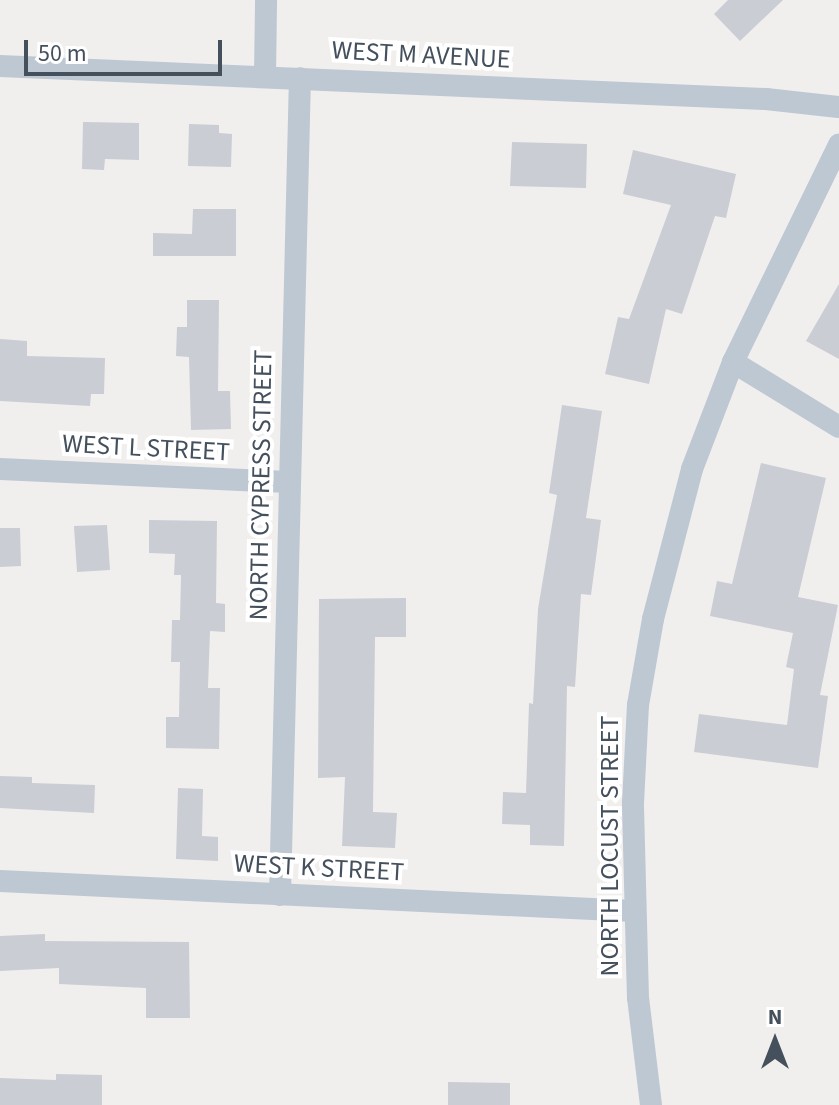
<!DOCTYPE html>
<style>
body{margin:0}
#map{position:relative;width:839px;height:1105px;overflow:hidden;background:#f1eeee;font-family:"Source Sans 3",sans-serif}
div>[style]{position:absolute}
.building>*{inset:0;background:#cacdd3}
.minor>*{height:22px;margin:-11px;padding:0 11px;transform-origin:11px;border-radius:11px;background:#bdc8d2}
span{translate:-50% -50%;white-space:nowrap;text-align:center;line-height:1.15;-webkit-text-stroke:8px #fff;paint-order:stroke}
.street-label{font-size:26px;color:#45505d}
.north{position:absolute;left:735px;top:1001px;width:80px;height:80px;-webkit-text-stroke:6px #fff;paint-order:stroke;rotate:0deg;font-size:22px;font-weight:700;line-height:32px;text-align:center;color:#45505d}
.north::after{content:'';display:block;margin:auto;width:28px;height:36px;background:#45505d;clip-path:polygon(50% 0,100% 100%,50% 72%,0 100%)}
.scale{position:absolute;left:24px;top:40px;width:198px;height:36px;box-sizing:border-box;border:4px solid #45505d;border-top:0;padding-left:10px;font-size:24px;line-height:28px;white-space:nowrap;color:#45505d;-webkit-text-stroke:6px #fff;paint-order:stroke}
</style>
<div id="map">
<div class="building">
<div style="clip-path:polygon(728px 0,783px 0,740px 41px,714px 14px)"></div>
<div style="clip-path:polygon(83px 122px,139px 123px,139px 160px,105px 159px,104px 170px,82px 169px)"></div>
<div style="clip-path:polygon(189px 124px,219px 125px,219px 133px,232px 134px,231px 167px,188px 166px)"></div>
<div style="clip-path:polygon(512px 142px,587px 144px,586px 188px,510px 186px)"></div>
<div style="clip-path:polygon(633px 150px,736px 174px,726px 218px,715px 216px,682px 314px,666px 309px,649px 384px,605px 374px,618px 317px,629px 319px,671px 205px,623px 194px)"></div>
<div style="clip-path:polygon(193px 209px,236px 209px,236px 256px,153px 256px,153px 233px,192px 234px)"></div>
<div style="clip-path:polygon(839px 284px,839px 359px,806px 341px)"></div>
<div style="clip-path:polygon(187px 300px,219px 300px,218px 391px,230px 391px,231px 429px,191px 430px,189px 357px,176px 356px,177px 327px,187px 327px)"></div>
<div style="clip-path:polygon(0 339px,27px 341px,27px 356px,105px 358px,104px 394px,91px 394px,90px 406px,0 401px)"></div>
<div style="clip-path:polygon(562px 405px,602px 411px,586px 518px,601px 520px,591px 595px,581px 594px,575px 687px,567px 686px,564px 846px,530px 845px,530px 825px,502px 824px,503px 792px,526px 793px,529px 703px,533px 704px,538px 609px,557px 495px,549px 493px)"></div>
<div style="clip-path:polygon(761px 463px,826px 478px,798px 597px,838px 605px,820px 695px,828px 696px,818px 768px,694px 752px,699px 714px,787px 725px,794px 669px,786px 667px,793px 633px,710px 616px,717px 581px,732px 584px)"></div>
<div style="clip-path:polygon(149px 520px,217px 521px,216px 603px,225px 604px,225px 632px,210px 631px,208px 688px,220px 688px,219px 749px,166px 748px,166px 717px,179px 717px,180px 662px,171px 662px,172px 620px,180px 620px,181px 575px,174px 575px,175px 554px,149px 553px)"></div>
<div style="clip-path:polygon(107px 525px,110px 570px,77px 572px,74px 526px)"></div>
<div style="clip-path:polygon(0 528px,20px 528px,21px 566px,0 567px)"></div>
<div style="clip-path:polygon(406px 598px,406px 637px,375px 637px,373px 812px,397px 813px,395px 848px,342px 846px,345px 777px,318px 778px,319px 599px)"></div>
<div style="clip-path:polygon(0 776px,32px 777px,32px 783px,95px 785px,94px 813px,0 808px)"></div>
<div style="clip-path:polygon(178px 788px,203px 789px,202px 836px,218px 837px,218px 861px,176px 859px)"></div>
<div style="clip-path:polygon(45px 934px,45px 941px,189px 942px,190px 1018px,146px 1018px,146px 988px,59px 984px,59px 968px,0 971px,0 936px)"></div>
<div style="clip-path:polygon(56px 1074px,102px 1075px,102px 1105px,0 1105px,0 1078px,56px 1080px)"></div>
<div style="clip-path:polygon(448px 1082px,510px 1083px,510px 1105px,448px 1105px)"></div>
</div>
<div class="minor">
<div style="left:0;top:66px;width:767px;rotate:2.47deg"></div>
<div style="left:766px;top:99px;width:73px;rotate:6.3deg"></div>
<div style="left:265px;top:76px;width:76px;rotate:-89.2deg"></div>
<div style="left:733px;top:362px;width:124px;rotate:31.5deg"></div>
<div style="left:0;top:469px;width:289px;rotate:2.6deg"></div>
<div style="left:0;top:881px;width:635px;rotate:2.71deg"></div>
<div style="left:280px;top:895px;width:817px;rotate:-88.6deg"></div>
<div style="left:651px;top:1105px;width:108px;rotate:-96.9deg"></div>
<div style="left:638px;top:998px;width:195px;rotate:-91.5deg"></div>
<div style="left:633px;top:803px;width:98px;rotate:-87.1deg"></div>
<div style="left:638px;top:705px;width:87px;rotate:-80.1deg"></div>
<div style="left:653px;top:619px;width:155px;rotate:-75.4deg"></div>
<div style="left:692px;top:469px;width:115px;rotate:-69deg"></div>
<div style="left:733px;top:362px;width:242px;rotate:-64deg"></div>
</div>
<div class="street-label">
<span style="left:421px;top:55px;rotate:3deg">WEST M AVENUE</span>
<span style="left:146px;top:448px;rotate:3deg">WEST L STREET</span>
<span style="left:261px;top:485px;rotate:-89deg">NORTH CYPRESS STREET</span>
<span style="left:610px;top:846px;rotate:-90deg">NORTH LOCUST STREET</span>
<span style="left:319px;top:868px;rotate:3deg">WEST K STREET</span>
</div>
<div class="north">N</div>
<div class="scale">50 m</div>
</div>
